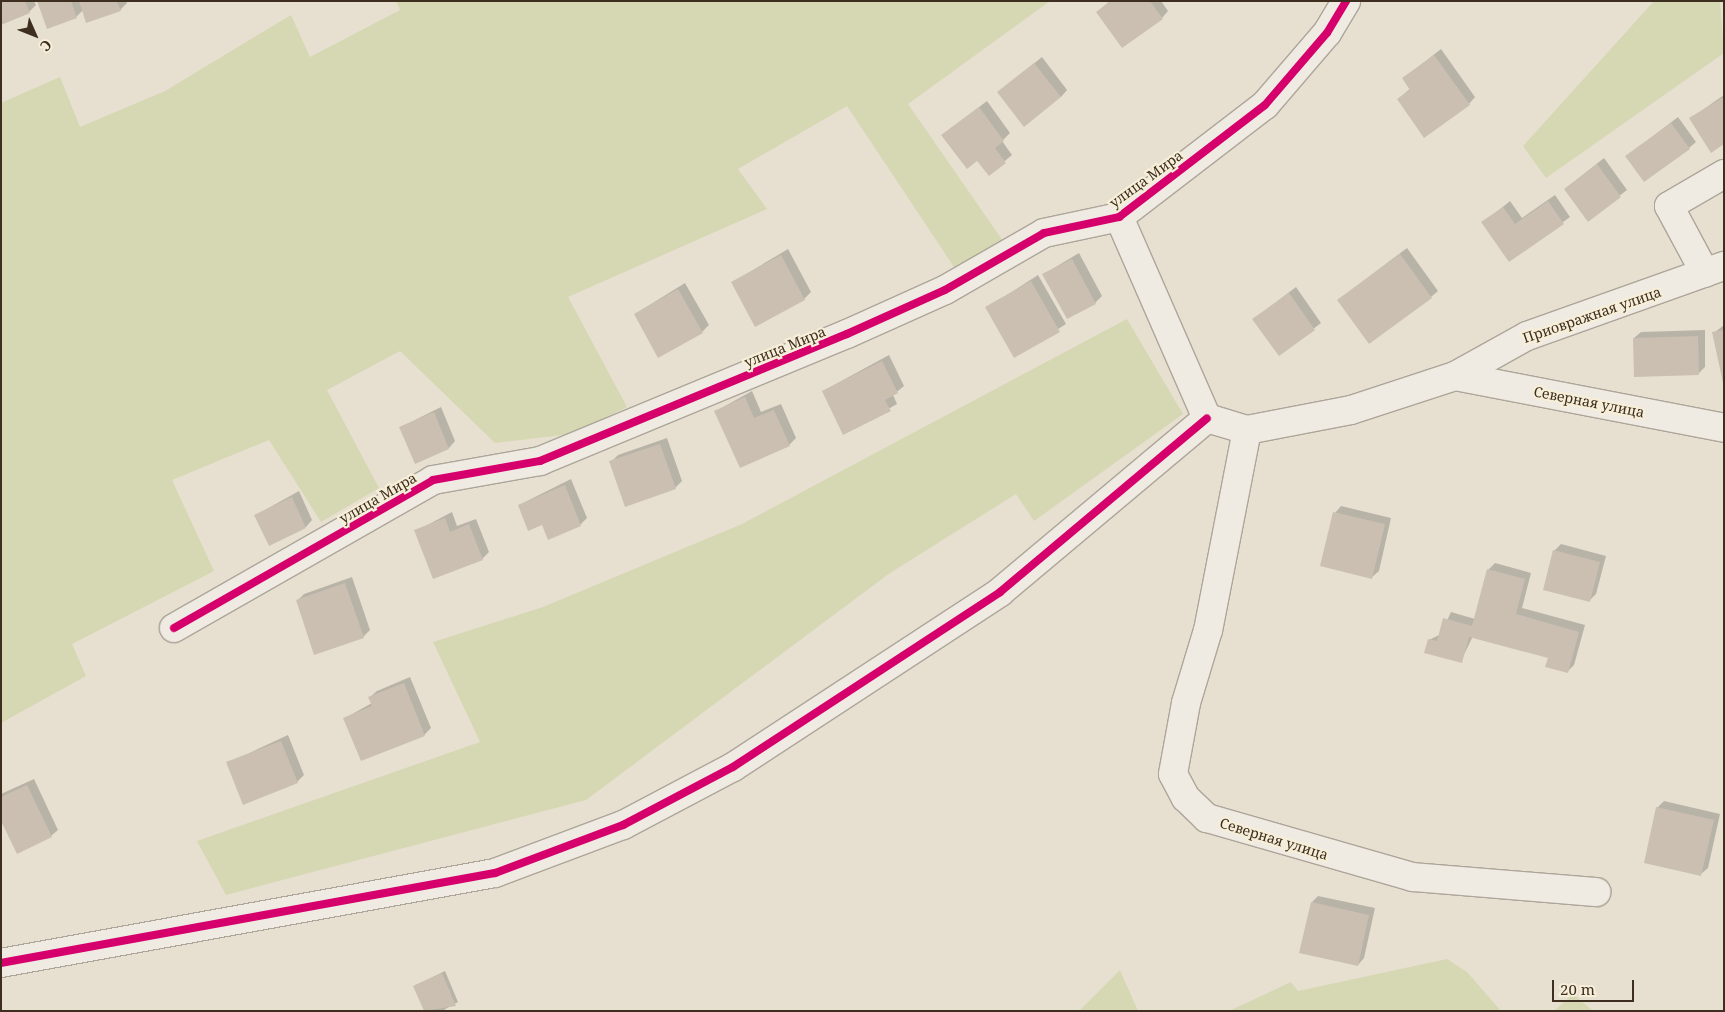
<!DOCTYPE html>
<meta charset="utf-8">
<style>
body{margin:0}
#map{position:relative;width:1725px;height:1012px;overflow:hidden;background:#e7e0d1;font-family:"Noto Serif",serif}
div>[style]{position:absolute}
.green>*{inset:0;background:#d6d7b3}
.shadow>*{inset:0;background:#0003}
.building>*{inset:0;background:#cbbfb2}
.roads{filter:drop-shadow(1px 0 #ada599) drop-shadow(-1px 0 #ada599) drop-shadow(0 1px #ada599) drop-shadow(0 -1px #ada599)}
.minor>*{height:28px;margin:-14px;padding:0 14px;transform-origin:14px;border-radius:14px;background:#efebe3}
.cycleway>*{height:8px;margin:-4px;padding:0 4px;transform-origin:4px;border-radius:4px;background:#d6006c}
span{translate:-50% -50%;white-space:nowrap;text-align:center;line-height:1.15;-webkit-text-stroke:4.5px #f7eed8;paint-order:stroke}
.street-label{font-size:14px;color:#3d2e20}
.frame{position:absolute;inset:0;border:2px solid #3d2e20;pointer-events:none}
.north{position:absolute;left:10px;top:10px;width:50px;height:50px;-webkit-text-stroke:4px #f7eed8;paint-order:stroke;rotate:134deg;font-size:14px;font-weight:700;line-height:20px;text-align:center;color:#3d2e20}
.north::after{content:'';display:block;margin:auto;width:18px;height:22px;background:#3d2e20;clip-path:polygon(50% 0,100% 100%,50% 72%,0 100%)}
.scale{position:absolute;left:1552px;top:980px;width:82px;height:22px;box-sizing:border-box;border:2px solid #3d2e20;border-top:0;padding-left:6px;font-size:15px;line-height:18px;white-space:nowrap;color:#3d2e20;-webkit-text-stroke:4px #f7eed8;paint-order:stroke}
</style>
<div id="map">
<div class="green">
<div style="clip-path:polygon(396px 1px,1050px 1px,908px 104px,1003px 241px,954px 267px,847px 106px,738px 169px,767px 209px,568px 297px,627px 407px,571px 434px,495px 443px,400px 351px,327px 390px,379px 488px,321px 522px,269px 440px,172px 480px,214px 571px,72px 644px,86px 676px,1px 723px,1px 103px,60px 77px,80px 127px,165px 91px,291px 15px,310px 57px,400px 10px)"></div>
<div style="clip-path:polygon(1654px 1px,1720px 1px,1724px 53px,1546px 178px,1523px 146px)"></div>
<div style="clip-path:polygon(1127px 319px,1183px 414px,1034px 521px,1016px 494px,890px 573px,586px 800px,226px 895px,197px 841px,480px 742px,433px 642px,543px 607px,742px 524px)"></div>
<div style="clip-path:polygon(1447px 959px,1467px 972px,1501px 1011px,1229px 1011px,1291px 982px,1298px 991px)"></div>
<div style="clip-path:polygon(1120px 970px,1138px 1011px,1079px 1011px)"></div>
<div style="clip-path:polygon(1573px 994px,1593px 1011px,1554px 1011px)"></div>
</div>
<div class="shadow">
<div style="clip-path:polygon(1px 1px,34px 1px,36px 5px,29px 12px)"></div>
<div style="clip-path:polygon(38px 1px,126px 1px,127px 3px,120px 10px,83px 10px,76px 17px)"></div>
<div style="clip-path:polygon(1110px 1px,1161px 1px,1168px 11px,1162px 18px,1097px 12px)"></div>
<div style="clip-path:polygon(1441px 49px,1475px 97px,1469px 104px,1398px 99px,1411px 88px,1404px 78px)"></div>
<div style="clip-path:polygon(1042px 57px,1067px 90px,1061px 97px,1006px 86px)"></div>
<div style="clip-path:polygon(1724px 95px,1724px 143px,1691px 118px)"></div>
<div style="clip-path:polygon(987px 101px,1010px 133px,1002px 141px,1012px 155px,989px 174px,950px 129px)"></div>
<div style="clip-path:polygon(1678px 117px,1696px 142px,1689px 148px,1627px 156px)"></div>
<div style="clip-path:polygon(1604px 158px,1627px 190px,1588px 220px,1565px 189px)"></div>
<div style="clip-path:polygon(1555px 195px,1570px 217px,1509px 261px,1483px 223px,1510px 201px,1522px 218px)"></div>
<div style="clip-path:polygon(1407px 248px,1438px 291px,1431px 297px,1338px 300px)"></div>
<div style="clip-path:polygon(788px 249px,811px 292px,804px 299px,733px 282px)"></div>
<div style="clip-path:polygon(1079px 253px,1102px 296px,1095px 303px,1044px 274px)"></div>
<div style="clip-path:polygon(1038px 275px,1066px 324px,1015px 356px,987px 308px)"></div>
<div style="clip-path:polygon(685px 283px,709px 325px,702px 332px,635px 314px)"></div>
<div style="clip-path:polygon(1296px 287px,1321px 323px,1279px 355px,1254px 319px)"></div>
<div style="clip-path:polygon(1724px 325px,1724px 381px,1714px 333px)"></div>
<div style="clip-path:polygon(1705px 330px,1705px 367px,1698px 374px,1634px 338px,1641px 332px)"></div>
<div style="clip-path:polygon(889px 355px,904px 386px,893px 395px,897px 404px,844px 434px,823px 391px)"></div>
<div style="clip-path:polygon(752px 391px,761px 412px,781px 404px,796px 438px,789px 445px,716px 411px)"></div>
<div style="clip-path:polygon(441px 407px,455px 441px,449px 448px,401px 427px)"></div>
<div style="clip-path:polygon(667px 438px,682px 481px,675px 488px,611px 462px,618px 455px)"></div>
<div style="clip-path:polygon(571px 479px,587px 518px,580px 525px,542px 523px,519px 505px)"></div>
<div style="clip-path:polygon(299px 491px,312px 520px,306px 527px,256px 515px)"></div>
<div style="clip-path:polygon(1341px 506px,1391px 518px,1379px 571px,1372px 577px,1335px 513px)"></div>
<div style="clip-path:polygon(452px 512px,457px 526px,476px 519px,489px 552px,482px 559px,416px 531px)"></div>
<div style="clip-path:polygon(1561px 544px,1606px 556px,1596px 594px,1589px 601px,1554px 551px)"></div>
<div style="clip-path:polygon(1495px 563px,1531px 573px,1522px 608px,1585px 625px,1574px 665px,1567px 672px,1549px 657px,1473px 636px,1461px 661px,1429px 640px,1441px 634px,1451px 612px,1475px 619px,1488px 570px)"></div>
<div style="clip-path:polygon(352px 577px,370px 630px,363px 637px,297px 601px,304px 594px)"></div>
<div style="clip-path:polygon(410px 677px,431px 728px,424px 735px,345px 718px,372px 703px,370px 697px,377px 691px)"></div>
<div style="clip-path:polygon(288px 735px,304px 775px,297px 782px,228px 763px)"></div>
<div style="clip-path:polygon(34px 779px,58px 830px,51px 836px,1px 818px,1px 794px)"></div>
<div style="clip-path:polygon(1664px 801px,1720px 814px,1708px 868px,1701px 874px,1657px 808px)"></div>
<div style="clip-path:polygon(1318px 896px,1375px 908px,1364px 958px,1358px 965px,1312px 902px)"></div>
<div style="clip-path:polygon(445px 971px,458px 1002px,442px 1011px,425px 1011px,414px 986px)"></div>
</div>
<div class="building">
<div style="clip-path:polygon(1px 1px,25px 1px,30px 13px,1px 25px)"></div>
<div style="clip-path:polygon(37px 1px,71px 1px,77px 18px,47px 29px)"></div>
<div style="clip-path:polygon(79px 1px,117px 1px,121px 11px,86px 23px)"></div>
<div style="clip-path:polygon(1111px 1px,1150px 1px,1163px 19px,1122px 48px,1096px 12px)"></div>
<div style="clip-path:polygon(1434px 55px,1470px 105px,1424px 138px,1397px 99px,1410px 90px,1402px 78px)"></div>
<div style="clip-path:polygon(1034px 63px,1061px 97px,1024px 127px,997px 92px)"></div>
<div style="clip-path:polygon(1724px 97px,1724px 144px,1711px 153px,1689px 118px)"></div>
<div style="clip-path:polygon(979px 107px,1004px 141px,995px 148px,1006px 163px,989px 176px,977px 161px,967px 169px,941px 135px)"></div>
<div style="clip-path:polygon(1671px 123px,1690px 149px,1644px 182px,1625px 156px)"></div>
<div style="clip-path:polygon(1597px 164px,1621px 197px,1588px 222px,1564px 189px)"></div>
<div style="clip-path:polygon(1548px 201px,1564px 224px,1509px 262px,1481px 222px,1503px 207px,1515px 224px)"></div>
<div style="clip-path:polygon(1400px 254px,1432px 298px,1369px 344px,1337px 300px)"></div>
<div style="clip-path:polygon(781px 255px,805px 300px,755px 327px,731px 282px)"></div>
<div style="clip-path:polygon(1072px 259px,1096px 304px,1067px 319px,1042px 274px)"></div>
<div style="clip-path:polygon(1031px 281px,1060px 332px,1014px 358px,985px 307px)"></div>
<div style="clip-path:polygon(678px 289px,703px 333px,658px 358px,634px 314px)"></div>
<div style="clip-path:polygon(1289px 293px,1315px 330px,1279px 356px,1252px 319px)"></div>
<div style="clip-path:polygon(1724px 330px,1724px 383px,1723px 383px,1712px 332px)"></div>
<div style="clip-path:polygon(1698px 336px,1699px 375px,1634px 377px,1633px 338px)"></div>
<div style="clip-path:polygon(882px 361px,898px 393px,885px 400px,891px 411px,843px 435px,822px 391px)"></div>
<div style="clip-path:polygon(745px 397px,754px 418px,774px 410px,790px 446px,740px 468px,714px 411px)"></div>
<div style="clip-path:polygon(434px 412px,449px 449px,415px 464px,399px 427px)"></div>
<div style="clip-path:polygon(660px 444px,676px 489px,625px 507px,609px 461px)"></div>
<div style="clip-path:polygon(565px 485px,581px 526px,548px 540px,542px 525px,528px 531px,518px 505px)"></div>
<div style="clip-path:polygon(292px 497px,306px 528px,269px 546px,254px 515px)"></div>
<div style="clip-path:polygon(1333px 512px,1385px 524px,1372px 579px,1320px 566px)"></div>
<div style="clip-path:polygon(445px 518px,450px 532px,469px 524px,483px 560px,433px 579px,414px 530px)"></div>
<div style="clip-path:polygon(1553px 550px,1600px 562px,1590px 602px,1543px 590px)"></div>
<div style="clip-path:polygon(1487px 569px,1525px 579px,1516px 614px,1579px 632px,1568px 673px,1545px 667px,1548px 658px,1469px 637px,1462px 663px,1424px 653px,1428px 639px,1437px 641px,1443px 618px,1472px 626px)"></div>
<div style="clip-path:polygon(345px 583px,364px 638px,314px 655px,296px 600px)"></div>
<div style="clip-path:polygon(404px 683px,425px 736px,361px 761px,343px 718px,372px 706px,368px 697px)"></div>
<div style="clip-path:polygon(281px 741px,298px 783px,243px 805px,226px 762px)"></div>
<div style="clip-path:polygon(27px 785px,52px 837px,17px 854px,1px 821px,1px 797px)"></div>
<div style="clip-path:polygon(1656px 807px,1714px 820px,1701px 876px,1644px 863px)"></div>
<div style="clip-path:polygon(1311px 902px,1369px 915px,1358px 966px,1299px 953px)"></div>
<div style="clip-path:polygon(442px 973px,456px 1006px,424px 1011px,413px 986px)"></div>
</div>
<div class="roads">
<div class="minor">
<div style="left:1119px;top:217px;width:219px;rotate:66.4deg"></div>
<div style="left:1207px;top:418px;width:42px;rotate:16.7deg"></div>
<div style="left:1247px;top:430px;width:106px;rotate:-10.9deg"></div>
<div style="left:1351px;top:410px;width:109px;rotate:-18.1deg"></div>
<div style="left:1455px;top:376px;width:82px;rotate:-29.1deg"></div>
<div style="left:1527px;top:336px;width:209px;rotate:-19.6deg"></div>
<div style="left:1705px;top:273px;width:76px;rotate:-118.2deg"></div>
<div style="left:1669px;top:206px;width:64px;rotate:-30.2deg"></div>
<div style="left:1455px;top:376px;width:274px;rotate:10.9deg"></div>
<div style="left:1247px;top:430px;width:204px;rotate:101deg"></div>
<div style="left:1208px;top:630px;width:76px;rotate:106.8deg"></div>
<div style="left:1186px;top:703px;width:72px;rotate:100.4deg"></div>
<div style="left:1173px;top:774px;width:27px;rotate:62deg"></div>
<div style="left:1186px;top:798px;width:29px;rotate:44deg"></div>
<div style="left:1207px;top:818px;width:214px;rotate:16deg"></div>
<div style="left:1413px;top:877px;width:184px;rotate:4.7deg"></div>
<div style="left:174px;top:628px;width:298px;rotate:-29.7deg"></div>
<div style="left:433px;top:480px;width:109px;rotate:-10.1deg"></div>
<div style="left:540px;top:461px;width:332px;rotate:-22.5deg"></div>
<div style="left:847px;top:334px;width:107px;rotate:-24.2deg"></div>
<div style="left:945px;top:290px;width:114px;rotate:-29.9deg"></div>
<div style="left:1044px;top:233px;width:77px;rotate:-12deg"></div>
<div style="left:1119px;top:217px;width:184px;rotate:-37.5deg"></div>
<div style="left:1265px;top:105px;width:95px;rotate:-49.3deg"></div>
<div style="left:1327px;top:33px;width:37px;rotate:-59deg"></div>
<div style="left:1px;top:963px;width:502px;rotate:-10.33deg"></div>
<div style="left:495px;top:873px;width:137px;rotate:-20.6deg"></div>
<div style="left:623px;top:825px;width:124px;rotate:-27.8deg"></div>
<div style="left:733px;top:767px;width:319px;rotate:-33.2deg"></div>
<div style="left:1000px;top:592px;width:270px;rotate:-40deg"></div>
</div>
</div>
<div class="cycleway">
<div style="left:174px;top:628px;width:298px;rotate:-29.7deg"></div>
<div style="left:433px;top:480px;width:109px;rotate:-10.1deg"></div>
<div style="left:540px;top:461px;width:332px;rotate:-22.5deg"></div>
<div style="left:847px;top:334px;width:107px;rotate:-24.2deg"></div>
<div style="left:945px;top:290px;width:114px;rotate:-29.9deg"></div>
<div style="left:1044px;top:233px;width:77px;rotate:-12deg"></div>
<div style="left:1119px;top:217px;width:184px;rotate:-37.5deg"></div>
<div style="left:1265px;top:105px;width:95px;rotate:-49.3deg"></div>
<div style="left:1327px;top:33px;width:37px;rotate:-59deg"></div>
<div style="left:1px;top:963px;width:502px;rotate:-10.33deg"></div>
<div style="left:495px;top:873px;width:137px;rotate:-20.6deg"></div>
<div style="left:623px;top:825px;width:124px;rotate:-27.8deg"></div>
<div style="left:733px;top:767px;width:319px;rotate:-33.2deg"></div>
<div style="left:1000px;top:592px;width:270px;rotate:-40deg"></div>
</div>
<div class="street-label">
<span style="left:1146px;top:179px;rotate:-36deg">улица Мира</span>
<span style="left:1592px;top:315px;rotate:-19deg">Приовражная улица</span>
<span style="left:785px;top:347px;rotate:-22deg">улица Мира</span>
<span style="left:1589px;top:402px;rotate:11deg">Северная улица</span>
<span style="left:378px;top:498px;rotate:-30deg">улица Мира</span>
<span style="left:1274px;top:839px;rotate:17deg">Северная улица</span>
</div>
<div class="frame"></div>
<div class="north">С</div>
<div class="scale">20 m</div>
</div>
